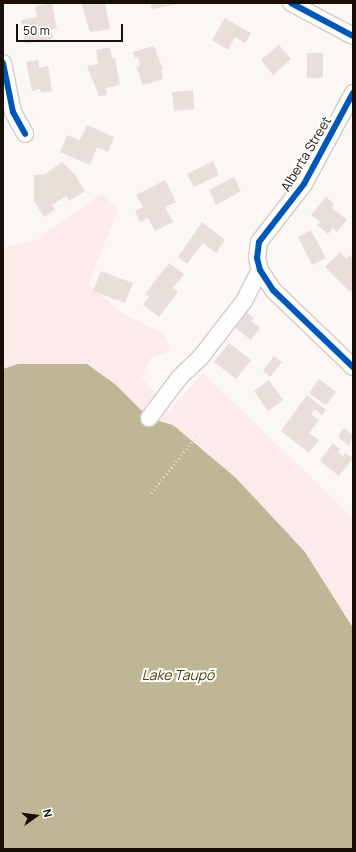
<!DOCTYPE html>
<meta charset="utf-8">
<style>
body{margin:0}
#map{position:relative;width:356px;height:852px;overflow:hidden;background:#faf7f5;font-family:Manrope,sans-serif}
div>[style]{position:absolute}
.green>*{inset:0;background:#fdeaea}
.water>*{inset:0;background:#beb695}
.building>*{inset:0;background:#eadeda}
.path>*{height:2.5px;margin-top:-1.25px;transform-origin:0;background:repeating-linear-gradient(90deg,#e0dfde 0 1px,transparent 0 4px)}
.roads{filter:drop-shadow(1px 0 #d4ccc7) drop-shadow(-1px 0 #d4ccc7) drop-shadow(0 1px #d4ccc7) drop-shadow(0 -1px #d4ccc7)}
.minor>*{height:16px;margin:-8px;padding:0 8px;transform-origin:8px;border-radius:8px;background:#fefefe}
.cycleway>*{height:6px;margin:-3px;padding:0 3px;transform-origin:3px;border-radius:3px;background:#0057b8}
span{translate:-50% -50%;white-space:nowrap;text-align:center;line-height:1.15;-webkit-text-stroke:4px #fff;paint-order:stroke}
.street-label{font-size:13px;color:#190f07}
.water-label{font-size:14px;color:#4c4103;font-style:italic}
.frame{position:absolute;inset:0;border:4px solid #190f07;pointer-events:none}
.north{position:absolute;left:16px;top:796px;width:40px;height:40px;-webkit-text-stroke:3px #fff;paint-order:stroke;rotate:76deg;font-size:11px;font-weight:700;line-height:16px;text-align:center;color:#190f07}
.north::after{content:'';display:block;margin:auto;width:14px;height:18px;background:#190f07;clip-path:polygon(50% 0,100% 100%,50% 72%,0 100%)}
.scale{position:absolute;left:16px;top:24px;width:107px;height:18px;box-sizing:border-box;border:2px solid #190f07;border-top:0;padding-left:5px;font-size:12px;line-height:14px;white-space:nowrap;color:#190f07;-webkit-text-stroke:3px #fff;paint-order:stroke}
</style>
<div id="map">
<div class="green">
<div style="clip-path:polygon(102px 193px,118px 210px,88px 284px,122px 313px,165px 334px,171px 351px,150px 358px,142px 378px,169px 411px,203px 373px,351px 516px,353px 513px,353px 628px,305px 552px,236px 478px,173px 425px,149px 418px,116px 385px,87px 364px,18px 364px,3px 369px,3px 248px,37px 240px)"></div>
</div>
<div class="water">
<div style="clip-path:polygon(18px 364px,87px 364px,116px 385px,149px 418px,173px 425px,236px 478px,305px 552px,353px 628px,353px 849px,3px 849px,3px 369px)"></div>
</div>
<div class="building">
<div style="clip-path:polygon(52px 3px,57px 29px,51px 30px,53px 39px,25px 44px,21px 20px,37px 17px,35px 6px)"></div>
<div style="clip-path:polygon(81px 3px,105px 3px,110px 29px,90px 32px)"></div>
<div style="clip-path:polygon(150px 3px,179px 3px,179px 4px,152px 9px)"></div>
<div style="clip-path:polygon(225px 18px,251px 33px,245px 43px,235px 37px,228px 50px,212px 40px)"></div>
<div style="clip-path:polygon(279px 45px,291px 59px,273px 75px,261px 60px)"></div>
<div style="clip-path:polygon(154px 46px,163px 69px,161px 70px,163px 79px,143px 85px,136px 67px,140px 66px,138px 57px,135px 58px,133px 52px)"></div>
<div style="clip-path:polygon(110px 47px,112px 58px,115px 58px,120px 85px,106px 88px,107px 95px,99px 96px,87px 66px,98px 64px,96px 50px)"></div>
<div style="clip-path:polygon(307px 53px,323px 53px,323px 78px,307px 78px)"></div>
<div style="clip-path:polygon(38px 60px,39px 68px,48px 66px,52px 91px,41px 93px,40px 89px,32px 91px,26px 62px)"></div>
<div style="clip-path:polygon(193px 90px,194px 109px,174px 111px,172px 92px)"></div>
<div style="clip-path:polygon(87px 125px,114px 137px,108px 152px,97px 147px,90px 165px,60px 152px,67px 135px,80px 140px)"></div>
<div style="clip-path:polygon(213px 161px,219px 175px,194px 187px,187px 174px)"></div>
<div style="clip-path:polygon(62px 162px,75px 175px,85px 191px,69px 201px,66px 196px,52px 205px,55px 210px,44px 217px,34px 201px,34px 175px,45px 174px)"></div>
<div style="clip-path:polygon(234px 177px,241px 191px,216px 205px,209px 190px)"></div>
<div style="clip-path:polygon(165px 180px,176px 202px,165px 207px,173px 222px,155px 231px,148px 218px,140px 222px,135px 211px,143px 207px,136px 195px)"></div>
<div style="clip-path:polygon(326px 197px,334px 204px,332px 208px,347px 220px,337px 232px,333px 228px,328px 234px,317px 225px,320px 222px,311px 215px)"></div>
<div style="clip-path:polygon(202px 222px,225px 240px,216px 253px,203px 243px,187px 264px,178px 257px)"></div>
<div style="clip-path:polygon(311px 230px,326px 258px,312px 265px,298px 237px)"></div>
<div style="clip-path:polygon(340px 252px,346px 259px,350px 255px,353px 259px,353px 289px,350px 292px,325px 267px)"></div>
<div style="clip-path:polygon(169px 263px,184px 274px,173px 288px,178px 292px,159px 317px,143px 305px,149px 297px,145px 294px)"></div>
<div style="clip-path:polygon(101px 271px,133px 283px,125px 303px,93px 291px)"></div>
<div style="clip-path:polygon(246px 312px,254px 318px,251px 321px,260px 328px,251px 340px,234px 327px)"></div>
<div style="clip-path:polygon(229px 343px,251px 360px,236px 379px,214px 362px)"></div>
<div style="clip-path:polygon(274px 356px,282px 362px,270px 377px,263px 371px)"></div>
<div style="clip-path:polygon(319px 379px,336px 392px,326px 405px,309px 393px)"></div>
<div style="clip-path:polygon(269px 380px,283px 400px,268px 411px,254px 391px)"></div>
<div style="clip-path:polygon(307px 395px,326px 410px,322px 415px,315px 409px,311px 414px,319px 420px,309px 433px,319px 440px,309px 453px,281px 431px)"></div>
<div style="clip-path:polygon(344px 428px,353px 435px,349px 446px,338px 437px)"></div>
<div style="clip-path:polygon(333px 443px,340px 449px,337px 452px,343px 456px,345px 453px,353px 458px,339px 476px,320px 461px)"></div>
</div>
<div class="path">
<div style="left:151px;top:493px;width:75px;rotate:-51.5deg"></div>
</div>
<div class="roads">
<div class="minor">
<div style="left:291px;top:3px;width:70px;rotate:28deg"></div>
<div style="left:3px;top:63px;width:50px;rotate:78.5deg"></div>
<div style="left:13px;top:112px;width:25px;rotate:61deg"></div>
<div style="left:353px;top:93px;width:103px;rotate:118.3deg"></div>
<div style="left:304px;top:184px;width:73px;rotate:127.8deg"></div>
<div style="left:259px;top:242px;width:16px;rotate:97deg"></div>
<div style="left:257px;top:258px;width:12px;rotate:76deg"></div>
<div style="left:260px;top:270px;width:24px;rotate:57deg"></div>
<div style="left:273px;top:290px;width:111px;rotate:43.9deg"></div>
<div style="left:149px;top:418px;width:50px;rotate:-53.1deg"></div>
<div style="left:179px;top:378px;width:29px;rotate:-44deg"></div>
<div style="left:200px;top:358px;width:72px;rotate:-52.3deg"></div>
<div style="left:244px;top:301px;width:35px;rotate:-63deg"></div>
</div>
</div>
<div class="cycleway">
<div style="left:291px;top:3px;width:70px;rotate:28deg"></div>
<div style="left:3px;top:63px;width:50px;rotate:78.5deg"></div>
<div style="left:13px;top:112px;width:25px;rotate:61deg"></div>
<div style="left:353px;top:93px;width:103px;rotate:118.3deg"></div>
<div style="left:304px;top:184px;width:73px;rotate:127.8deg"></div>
<div style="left:259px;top:242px;width:16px;rotate:97deg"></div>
<div style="left:257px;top:258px;width:12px;rotate:76deg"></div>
<div style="left:260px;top:270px;width:24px;rotate:57deg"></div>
<div style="left:273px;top:290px;width:111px;rotate:43.9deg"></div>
</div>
<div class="street-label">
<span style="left:306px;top:154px;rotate:-59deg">Alberta Street</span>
</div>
<div class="water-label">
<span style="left:178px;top:675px">Lake Taupō</span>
</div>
<div class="frame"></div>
<div class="north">N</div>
<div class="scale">50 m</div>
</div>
